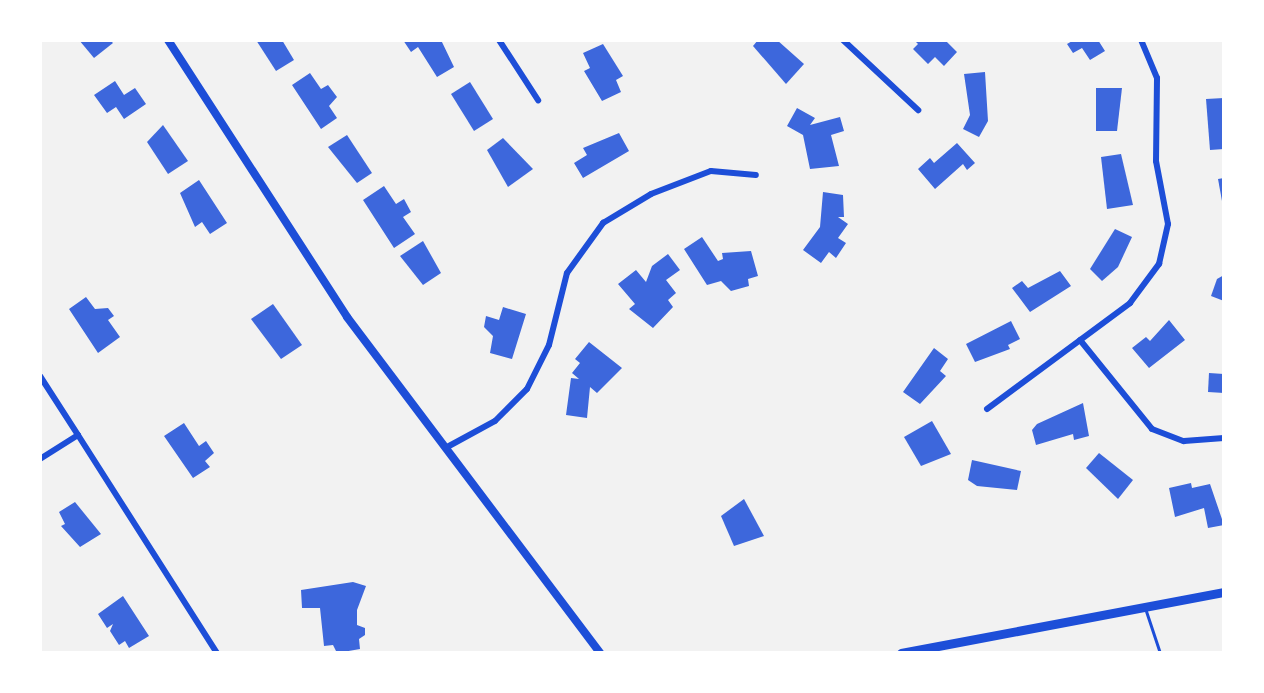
<!DOCTYPE html>
<style>
body{margin:0}
#map{position:relative;width:1264px;height:693px;overflow:hidden;background:#f2f2f2;font-family:Roboto,sans-serif}
div>[style]{position:absolute}
.building>*{inset:0;background:#3d67dc}
.service>*{height:3px;margin:-1.5px;padding:0 1.5px;transform-origin:1.5px;border-radius:1.5px;background:#1d4ed8}
.minor>*{height:6px;margin:-3px;padding:0 3px;transform-origin:3px;border-radius:3px;background:#1d4ed8}
.tertiary>*{height:8px;margin:-4px;padding:0 4px;transform-origin:4px;border-radius:4px;background:#1d4ed8}
.secondary>*{height:9px;margin:-4.5px;padding:0 4.5px;transform-origin:4.5px;border-radius:4.5px;background:#1d4ed8}
span{translate:-50% -50%;white-space:nowrap;text-align:center;line-height:1.15;-webkit-text-stroke:6px #fff;paint-order:stroke}
.frame{position:absolute;inset:0;border:42px solid #fff;pointer-events:none}
</style>
<div id="map">
<div class="building">
<div style="clip-path:polygon(79px 40px,110px 40px,113px 43px,94px 58px)"></div>
<div style="clip-path:polygon(256px 40px,282px 40px,294px 60px,276px 71px)"></div>
<div style="clip-path:polygon(403px 40px,441px 40px,454px 67px,437px 77px,418px 47px,411px 52px)"></div>
<div style="clip-path:polygon(758px 40px,777px 40px,804px 64px,786px 84px,753px 46px)"></div>
<div style="clip-path:polygon(914px 40px,945px 40px,957px 52px,944px 66px,935px 57px,928px 64px,913px 49px,918px 44px)"></div>
<div style="clip-path:polygon(1074px 40px,1098px 40px,1105px 51px,1090px 60px,1082px 48px,1073px 53px,1067px 44px)"></div>
<div style="clip-path:polygon(603px 44px,623px 76px,616px 80px,621px 92px,602px 101px,584px 71px,590px 68px,583px 53px)"></div>
<div style="clip-path:polygon(985px 72px,988px 121px,979px 137px,963px 129px,970px 115px,964px 74px)"></div>
<div style="clip-path:polygon(310px 73px,321px 89px,328px 85px,337px 97px,329px 106px,337px 118px,321px 129px,292px 85px)"></div>
<div style="clip-path:polygon(115px 81px,124px 95px,135px 88px,146px 104px,124px 119px,116px 107px,107px 113px,94px 95px)"></div>
<div style="clip-path:polygon(470px 82px,493px 119px,474px 131px,451px 94px)"></div>
<div style="clip-path:polygon(1096px 88px,1122px 88px,1117px 131px,1096px 131px)"></div>
<div style="clip-path:polygon(1224px 98px,1224px 149px,1210px 150px,1206px 99px)"></div>
<div style="clip-path:polygon(797px 108px,815px 118px,810px 125px,840px 117px,844px 131px,831px 135px,839px 166px,810px 169px,803px 135px,787px 126px)"></div>
<div style="clip-path:polygon(163px 125px,188px 161px,168px 174px,147px 142px)"></div>
<div style="clip-path:polygon(619px 133px,629px 151px,583px 178px,574px 163px,587px 155px,583px 148px)"></div>
<div style="clip-path:polygon(347px 135px,372px 173px,357px 183px,328px 147px)"></div>
<div style="clip-path:polygon(503px 138px,533px 169px,508px 187px,487px 150px)"></div>
<div style="clip-path:polygon(957px 143px,975px 163px,967px 170px,963px 164px,935px 189px,918px 169px,930px 158px,934px 163px)"></div>
<div style="clip-path:polygon(1121px 154px,1133px 205px,1107px 209px,1101px 157px)"></div>
<div style="clip-path:polygon(1224px 178px,1224px 201px,1222px 201px,1218px 179px)"></div>
<div style="clip-path:polygon(199px 180px,227px 223px,210px 234px,202px 222px,195px 227px,180px 193px)"></div>
<div style="clip-path:polygon(384px 186px,396px 204px,404px 199px,411px 212px,403px 217px,415px 234px,394px 248px,363px 200px)"></div>
<div style="clip-path:polygon(823px 192px,843px 195px,844px 217px,838px 217px,848px 224px,838px 238px,846px 243px,836px 258px,829px 252px,821px 263px,803px 250px,820px 227px)"></div>
<div style="clip-path:polygon(1115px 229px,1132px 237px,1118px 267px,1102px 281px,1090px 269px)"></div>
<div style="clip-path:polygon(702px 237px,718px 261px,723px 259px,722px 253px,751px 251px,758px 276px,748px 279px,749px 286px,731px 291px,721px 281px,707px 285px,684px 249px)"></div>
<div style="clip-path:polygon(423px 241px,441px 273px,423px 285px,400px 256px)"></div>
<div style="clip-path:polygon(668px 254px,680px 270px,666px 280px,676px 293px,668px 300px,673px 307px,653px 328px,629px 309px,635px 304px,618px 284px,636px 270px,646px 282px,652px 266px)"></div>
<div style="clip-path:polygon(1060px 271px,1071px 286px,1030px 312px,1012px 288px,1022px 281px,1028px 288px)"></div>
<div style="clip-path:polygon(1224px 275px,1224px 301px,1211px 296px,1217px 279px)"></div>
<div style="clip-path:polygon(86px 297px,95px 309px,108px 308px,114px 316px,108px 320px,120px 337px,98px 353px,69px 309px)"></div>
<div style="clip-path:polygon(273px 304px,302px 345px,281px 359px,251px 319px)"></div>
<div style="clip-path:polygon(503px 307px,526px 314px,512px 359px,490px 353px,493px 336px,484px 327px,486px 316px,499px 320px)"></div>
<div style="clip-path:polygon(1169px 320px,1185px 340px,1149px 368px,1132px 348px,1146px 337px,1150px 341px)"></div>
<div style="clip-path:polygon(1011px 321px,1020px 339px,1008px 345px,1010px 349px,975px 362px,966px 344px)"></div>
<div style="clip-path:polygon(589px 342px,622px 368px,597px 393px,590px 387px,587px 418px,566px 415px,571px 378px,579px 379px,572px 373px,580px 363px,575px 359px)"></div>
<div style="clip-path:polygon(934px 348px,948px 359px,940px 371px,946px 376px,920px 404px,903px 392px)"></div>
<div style="clip-path:polygon(1209px 373px,1224px 374px,1224px 393px,1208px 392px)"></div>
<div style="clip-path:polygon(1083px 403px,1089px 436px,1074px 440px,1073px 434px,1036px 445px,1032px 430px,1037px 424px)"></div>
<div style="clip-path:polygon(932px 421px,951px 454px,921px 466px,904px 437px)"></div>
<div style="clip-path:polygon(184px 423px,199px 446px,206px 441px,214px 453px,205px 461px,210px 467px,193px 478px,164px 436px)"></div>
<div style="clip-path:polygon(1099px 453px,1133px 480px,1118px 499px,1086px 468px)"></div>
<div style="clip-path:polygon(972px 460px,1021px 471px,1017px 490px,977px 486px,968px 480px)"></div>
<div style="clip-path:polygon(1191px 483px,1192px 488px,1210px 484px,1224px 525px,1208px 528px,1204px 508px,1175px 517px,1169px 488px)"></div>
<div style="clip-path:polygon(744px 499px,764px 536px,734px 546px,721px 516px)"></div>
<div style="clip-path:polygon(75px 502px,101px 534px,80px 547px,61px 526px,65px 524px,59px 512px)"></div>
<div style="clip-path:polygon(353px 582px,366px 586px,357px 610px,357px 625px,365px 628px,365px 635px,359px 639px,360px 649px,337px 653px,333px 645px,324px 646px,320px 608px,302px 608px,301px 590px)"></div>
<div style="clip-path:polygon(123px 596px,149px 636px,129px 648px,125px 641px,119px 645px,110px 631px,113px 624px,107px 628px,98px 614px)"></div>
</div>
<div class="service">
<div style="left:1146px;top:611px;width:44px;rotate:71.6deg"></div>
</div>
<div class="minor">
<div style="left:499px;top:40px;width:72px;rotate:57deg"></div>
<div style="left:843px;top:40px;width:103px;rotate:43deg"></div>
<div style="left:1080px;top:340px;width:114px;rotate:51deg"></div>
<div style="left:1152px;top:429px;width:34px;rotate:21deg"></div>
<div style="left:1184px;top:441px;width:40px;rotate:-4.3deg"></div>
<div style="left:40px;top:376px;width:70px;rotate:57.2deg"></div>
<div style="left:78px;top:435px;width:45px;rotate:147.7deg"></div>
<div style="left:987px;top:409px;width:178px;rotate:-36.5deg"></div>
<div style="left:1130px;top:303px;width:49px;rotate:-53.4deg"></div>
<div style="left:1159px;top:264px;width:41px;rotate:-77.3deg"></div>
<div style="left:1168px;top:224px;width:64px;rotate:-100.8deg"></div>
<div style="left:1156px;top:161px;width:83px;rotate:-89.3deg"></div>
<div style="left:1157px;top:78px;width:41px;rotate:-112.8deg"></div>
<div style="left:78px;top:435px;width:259px;rotate:57.5deg"></div>
<div style="left:449px;top:446px;width:52px;rotate:-28.5deg"></div>
<div style="left:495px;top:421px;width:45px;rotate:-45deg"></div>
<div style="left:527px;top:389px;width:49px;rotate:-63.4deg"></div>
<div style="left:549px;top:345px;width:74px;rotate:-76deg"></div>
<div style="left:567px;top:273px;width:62px;rotate:-54.2deg"></div>
<div style="left:603px;top:223px;width:56px;rotate:-31.1deg"></div>
<div style="left:651px;top:194px;width:64px;rotate:-21deg"></div>
<div style="left:711px;top:171px;width:45px;rotate:5.1deg"></div>
</div>
<div class="tertiary">
<div style="left:168px;top:40px;width:330px;rotate:57.1deg"></div>
<div style="left:347px;top:317px;width:421px;rotate:53deg"></div>
</div>
<div class="secondary">
<div style="left:901px;top:653px;width:329px;rotate:-10.7deg"></div>
</div>
<div class="frame"></div>
</div>
